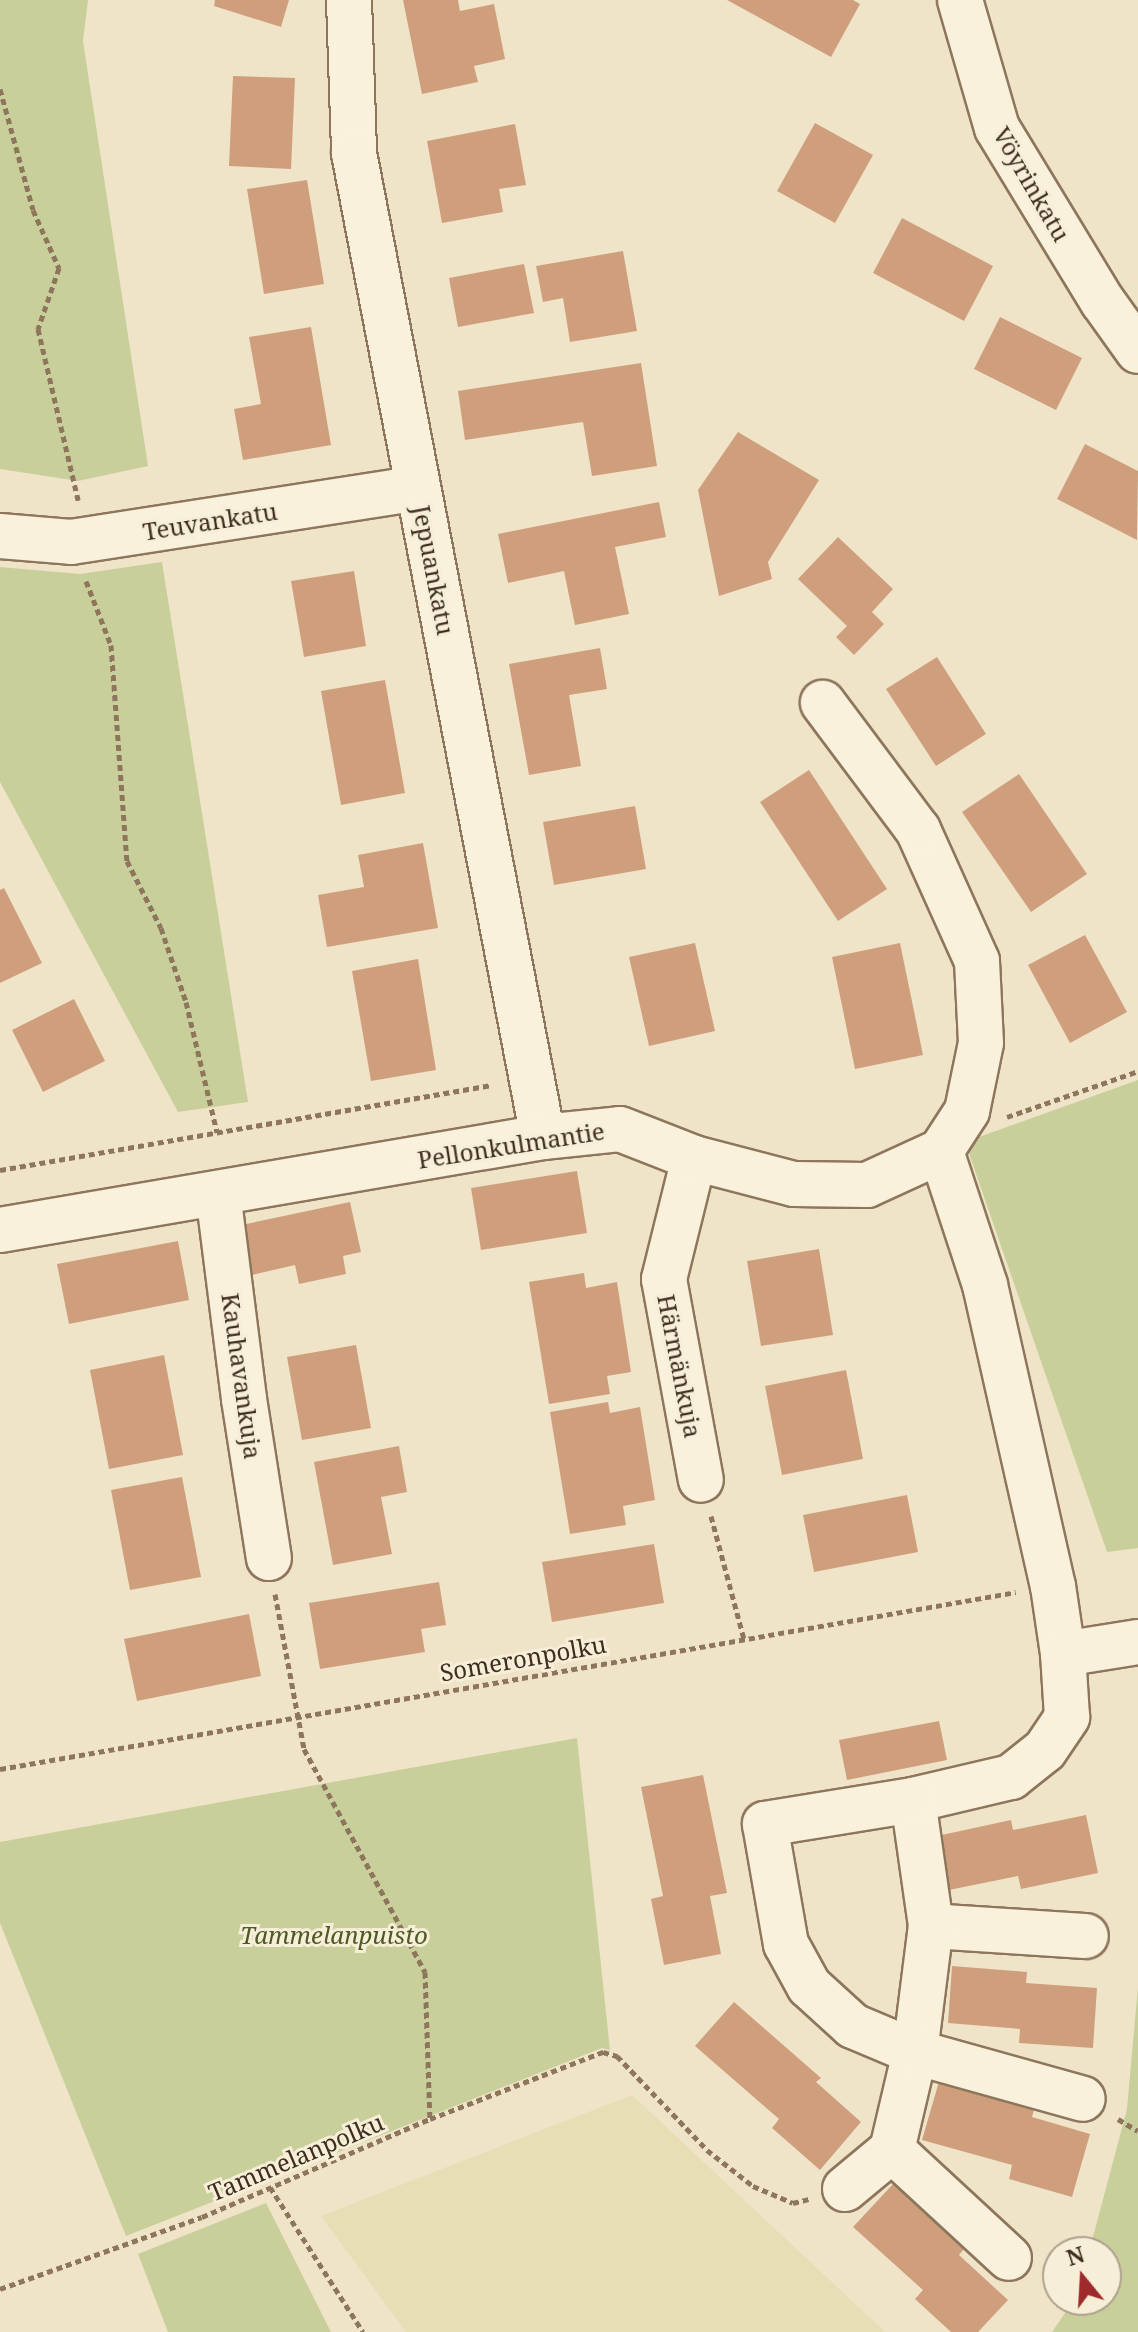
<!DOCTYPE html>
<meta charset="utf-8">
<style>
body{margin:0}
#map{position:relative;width:1138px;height:2332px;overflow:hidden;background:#f0e4c8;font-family:"Noto Serif",serif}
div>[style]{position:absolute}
.farmland>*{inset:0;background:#e6deb5}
.green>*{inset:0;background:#c9cf9b}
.building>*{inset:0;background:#cf9f7d}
.path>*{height:5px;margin-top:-2.5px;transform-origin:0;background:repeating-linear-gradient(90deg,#8d765c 0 6px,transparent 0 10px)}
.roads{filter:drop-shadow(2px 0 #8d765c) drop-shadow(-2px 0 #8d765c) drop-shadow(0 2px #8d765c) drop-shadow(0 -2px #8d765c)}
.minor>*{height:44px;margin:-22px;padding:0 22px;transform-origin:22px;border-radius:22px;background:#faf1dc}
span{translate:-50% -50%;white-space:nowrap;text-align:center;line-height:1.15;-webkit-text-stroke:6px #f7eed8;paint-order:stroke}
.street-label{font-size:24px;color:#3d2e20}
.park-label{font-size:24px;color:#4d5a26;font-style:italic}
.north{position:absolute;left:1042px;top:2236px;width:80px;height:80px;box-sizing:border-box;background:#f7eed8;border:2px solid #ada18e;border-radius:50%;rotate:342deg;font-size:22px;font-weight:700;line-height:32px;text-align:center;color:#3d2e20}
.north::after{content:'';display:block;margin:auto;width:28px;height:36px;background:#9e2a2b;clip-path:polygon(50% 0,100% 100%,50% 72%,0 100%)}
</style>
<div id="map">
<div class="farmland">
<div style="clip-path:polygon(632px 2095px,885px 2332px,406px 2332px,321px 2216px)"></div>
</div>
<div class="green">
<div style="clip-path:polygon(0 0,88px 0,83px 41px,148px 466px,78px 481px,0 469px)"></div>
<div style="clip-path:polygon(162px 562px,248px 1102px,178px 1112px,0 782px,0 567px,80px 574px)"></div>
<div style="clip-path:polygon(1138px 1080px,1138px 1548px,1107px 1552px,965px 1142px)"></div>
<div style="clip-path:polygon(577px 1738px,610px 2050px,602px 2048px,126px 2236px,0 1923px,0 1842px)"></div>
<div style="clip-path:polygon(1138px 1987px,1138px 2332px,1052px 2332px,1074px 2300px,1106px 2300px,1106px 2252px,1089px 2252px,1127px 2109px)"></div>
<div style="clip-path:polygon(266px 2203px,331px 2332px,168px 2332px,138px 2254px)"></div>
</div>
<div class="building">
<div style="clip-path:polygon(215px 0,289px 0,281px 27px,214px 6px)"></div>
<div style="clip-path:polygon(403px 0,458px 0,460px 11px,494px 4px,505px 59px,474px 66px,478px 82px,422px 94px)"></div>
<div style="clip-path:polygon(727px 0,853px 0,860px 4px,831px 57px)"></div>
<div style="clip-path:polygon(233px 76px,295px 78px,291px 169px,229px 166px)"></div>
<div style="clip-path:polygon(815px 123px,873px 155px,835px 223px,777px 191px)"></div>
<div style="clip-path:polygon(515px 124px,526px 185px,499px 189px,503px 212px,442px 223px,427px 141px)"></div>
<div style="clip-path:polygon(307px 180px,324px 284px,264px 294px,247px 189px)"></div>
<div style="clip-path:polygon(902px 218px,993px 266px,964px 321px,873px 273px)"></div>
<div style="clip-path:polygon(623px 251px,637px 331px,570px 342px,563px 298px,543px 302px,536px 266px)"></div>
<div style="clip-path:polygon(524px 264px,534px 313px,458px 327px,449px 278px)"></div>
<div style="clip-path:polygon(1000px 317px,1082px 358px,1056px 410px,974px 369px)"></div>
<div style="clip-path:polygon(311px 327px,331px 445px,243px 460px,234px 409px,261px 404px,249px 337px)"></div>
<div style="clip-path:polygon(641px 363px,657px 466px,592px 476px,583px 422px,465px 440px,458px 391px)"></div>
<div style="clip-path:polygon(738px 432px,819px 480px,768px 562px,772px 579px,719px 596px,698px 490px)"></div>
<div style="clip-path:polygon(1085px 444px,1138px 471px,1137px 540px,1057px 499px)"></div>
<div style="clip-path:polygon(659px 502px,666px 537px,615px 547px,629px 614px,575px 625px,564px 571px,508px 583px,498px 534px)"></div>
<div style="clip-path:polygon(838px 537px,893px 589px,872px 612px,884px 624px,854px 655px,836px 637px,847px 626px,798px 579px)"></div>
<div style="clip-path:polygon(354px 571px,366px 646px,304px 657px,291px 581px)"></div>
<div style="clip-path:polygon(600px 648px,607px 689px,569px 695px,581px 766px,529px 775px,509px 664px)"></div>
<div style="clip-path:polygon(937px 657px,986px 734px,936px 766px,886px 689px)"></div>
<div style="clip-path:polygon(385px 680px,405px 793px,341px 805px,321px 691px)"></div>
<div style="clip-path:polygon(809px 770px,887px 889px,838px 921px,760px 802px)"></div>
<div style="clip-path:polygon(1019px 774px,1087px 874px,1031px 912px,962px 812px)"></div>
<div style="clip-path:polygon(635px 806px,646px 869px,554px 885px,543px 822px)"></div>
<div style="clip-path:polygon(423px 843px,438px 928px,327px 947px,318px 895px,364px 887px,358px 855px)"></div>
<div style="clip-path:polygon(4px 888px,42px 963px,0 983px,0 890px)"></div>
<div style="clip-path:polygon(1085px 935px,1127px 1012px,1070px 1043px,1028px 965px)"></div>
<div style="clip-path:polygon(695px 943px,715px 1031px,649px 1046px,629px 957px)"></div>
<div style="clip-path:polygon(900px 943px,923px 1055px,855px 1069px,832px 957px)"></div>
<div style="clip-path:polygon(418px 959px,436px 1070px,371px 1081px,352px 971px)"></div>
<div style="clip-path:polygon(74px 999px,105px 1061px,43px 1092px,12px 1030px)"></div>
<div style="clip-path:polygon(577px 1171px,587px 1233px,481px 1250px,471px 1188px)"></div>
<div style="clip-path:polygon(350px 1202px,361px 1252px,343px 1256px,346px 1274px,299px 1284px,295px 1265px,243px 1277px,232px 1227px)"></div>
<div style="clip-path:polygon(178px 1241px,189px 1300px,69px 1324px,57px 1264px)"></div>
<div style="clip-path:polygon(819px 1249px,833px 1335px,761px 1346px,747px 1261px)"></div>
<div style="clip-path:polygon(584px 1273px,586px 1288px,617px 1282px,631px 1372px,607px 1376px,610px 1394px,549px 1404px,529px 1282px)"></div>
<div style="clip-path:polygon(356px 1345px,371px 1428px,302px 1440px,287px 1357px)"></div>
<div style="clip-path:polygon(164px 1355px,183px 1455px,109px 1469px,90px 1370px)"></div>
<div style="clip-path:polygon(846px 1370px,863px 1459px,782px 1475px,765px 1386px)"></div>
<div style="clip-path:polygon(608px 1402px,610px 1413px,640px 1407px,655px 1500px,623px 1506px,626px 1525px,570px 1534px,550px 1412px)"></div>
<div style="clip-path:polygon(399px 1446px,407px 1492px,381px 1497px,392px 1554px,333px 1565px,314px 1462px)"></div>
<div style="clip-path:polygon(182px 1477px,201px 1577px,130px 1590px,111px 1490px)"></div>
<div style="clip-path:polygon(907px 1495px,918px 1552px,814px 1572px,803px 1515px)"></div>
<div style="clip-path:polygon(654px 1544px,664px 1603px,552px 1622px,542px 1562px)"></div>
<div style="clip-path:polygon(439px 1582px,446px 1625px,421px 1629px,425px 1652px,320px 1669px,309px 1603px)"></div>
<div style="clip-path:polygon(249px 1614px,261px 1676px,137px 1701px,124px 1639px)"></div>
<div style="clip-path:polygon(939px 1721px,947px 1760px,847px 1780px,839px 1740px)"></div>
<div style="clip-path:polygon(703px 1775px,727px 1893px,710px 1896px,721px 1954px,664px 1965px,651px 1899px,663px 1896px,641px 1787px)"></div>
<div style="clip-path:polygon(1086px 1815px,1098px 1873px,1021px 1889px,1018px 1876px,949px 1890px,937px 1836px,1011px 1820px,1013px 1830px)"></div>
<div style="clip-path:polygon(952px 1966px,1027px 1972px,1026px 1983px,1097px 1988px,1093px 2048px,1019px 2043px,1020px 2029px,948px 2023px)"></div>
<div style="clip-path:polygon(734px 2002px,821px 2078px,816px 2082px,861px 2122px,820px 2170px,772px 2128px,779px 2119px,695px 2046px)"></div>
<div style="clip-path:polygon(940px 2078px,1035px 2106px,1032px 2117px,1090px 2134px,1072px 2197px,1009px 2179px,1012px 2165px,922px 2140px)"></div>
<div style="clip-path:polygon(893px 2184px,964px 2249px,959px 2255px,1008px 2300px,978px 2332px,951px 2332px,915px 2299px,923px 2290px,853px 2227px)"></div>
</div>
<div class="path">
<div style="left:0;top:89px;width:125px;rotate:74.7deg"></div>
<div style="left:33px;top:210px;width:64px;rotate:65.9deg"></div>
<div style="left:59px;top:268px;width:65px;rotate:109deg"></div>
<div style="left:38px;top:329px;width:176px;rotate:76.8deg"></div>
<div style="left:86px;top:581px;width:69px;rotate:68.7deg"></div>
<div style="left:111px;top:645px;width:217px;rotate:85.8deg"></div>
<div style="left:127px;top:861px;width:75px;rotate:63.1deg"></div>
<div style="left:161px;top:928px;width:78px;rotate:71.3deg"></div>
<div style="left:186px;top:1002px;width:134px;rotate:76.6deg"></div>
<div style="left:1007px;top:1117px;width:139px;rotate:-19.3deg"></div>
<div style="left:0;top:1170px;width:499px;rotate:-9.8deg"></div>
<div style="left:711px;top:1516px;width:127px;rotate:75deg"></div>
<div style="left:275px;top:1594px;width:158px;rotate:79.4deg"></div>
<div style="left:304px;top:1749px;width:254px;rotate:61.5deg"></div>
<div style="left:425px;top:1972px;width:147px;rotate:88.1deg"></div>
<div style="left:0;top:1769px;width:1031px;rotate:-9.88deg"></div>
<div style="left:1118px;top:2119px;width:23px;rotate:31deg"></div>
<div style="left:270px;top:2187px;width:172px;rotate:57.3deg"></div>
<div style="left:0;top:2289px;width:214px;rotate:-19.6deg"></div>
<div style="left:202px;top:2217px;width:248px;rotate:-23.3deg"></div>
<div style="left:430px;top:2119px;width:186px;rotate:-21.2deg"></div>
<div style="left:603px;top:2052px;width:15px;rotate:16deg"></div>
<div style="left:617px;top:2056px;width:130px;rotate:46.2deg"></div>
<div style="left:707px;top:2150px;width:58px;rotate:38deg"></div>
<div style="left:753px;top:2186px;width:43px;rotate:23deg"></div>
<div style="left:793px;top:2203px;width:16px;rotate:-14deg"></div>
</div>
<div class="roads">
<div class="minor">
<div style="left:349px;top:0;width:153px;rotate:88.1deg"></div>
<div style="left:354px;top:153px;width:1002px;rotate:79.13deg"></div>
<div style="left:960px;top:0;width:133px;rotate:73.9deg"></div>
<div style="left:997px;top:128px;width:204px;rotate:58.7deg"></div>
<div style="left:1103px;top:302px;width:60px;rotate:54.5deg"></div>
<div style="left:0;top:536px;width:71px;rotate:4.8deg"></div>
<div style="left:71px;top:542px;width:351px;rotate:-8.8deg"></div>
<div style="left:941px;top:1151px;width:141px;rotate:71.8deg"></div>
<div style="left:985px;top:1285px;width:309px;rotate:77.3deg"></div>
<div style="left:1053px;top:1586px;width:69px;rotate:81.6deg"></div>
<div style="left:694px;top:1158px;width:125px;rotate:103.9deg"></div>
<div style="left:664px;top:1279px;width:204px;rotate:79.6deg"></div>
<div style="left:218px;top:1193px;width:208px;rotate:82.8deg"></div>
<div style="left:244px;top:1399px;width:161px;rotate:81.1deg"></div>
<div style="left:0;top:1230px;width:551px;rotate:-9.72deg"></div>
<div style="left:543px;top:1137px;width:77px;rotate:-5.9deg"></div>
<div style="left:620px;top:1129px;width:79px;rotate:21.4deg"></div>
<div style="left:694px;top:1158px;width:103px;rotate:14.6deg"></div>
<div style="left:794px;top:1184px;width:73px;rotate:0.8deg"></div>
<div style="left:867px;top:1185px;width:81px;rotate:-24.7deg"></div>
<div style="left:941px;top:1151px;width:48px;rotate:-57deg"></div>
<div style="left:967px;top:1111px;width:69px;rotate:-78.4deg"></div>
<div style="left:981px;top:1043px;width:82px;rotate:-92.8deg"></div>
<div style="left:977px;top:961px;width:144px;rotate:-114.2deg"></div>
<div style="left:918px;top:830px;width:159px;rotate:-126.8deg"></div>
<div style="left:913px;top:1800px;width:101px;rotate:-13.2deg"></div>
<div style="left:1011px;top:1777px;width:43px;rotate:-38.5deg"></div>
<div style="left:1045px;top:1750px;width:40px;rotate:-56deg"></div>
<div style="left:1067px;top:1717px;width:63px;rotate:-93.6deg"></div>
<div style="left:1063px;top:1654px;width:76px;rotate:-9.1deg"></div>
<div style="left:931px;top:1926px;width:155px;rotate:3.7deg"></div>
<div style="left:892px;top:2150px;width:159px;rotate:42.7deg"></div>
<div style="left:845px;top:2189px;width:61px;rotate:-39.7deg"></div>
<div style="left:892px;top:2150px;width:101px;rotate:-76.8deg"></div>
<div style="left:915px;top:2052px;width:127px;rotate:-82.8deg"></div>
<div style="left:931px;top:1926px;width:127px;rotate:-98.1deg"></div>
<div style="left:913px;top:1800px;width:150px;rotate:170.8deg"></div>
<div style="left:765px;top:1824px;width:122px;rotate:80.1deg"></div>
<div style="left:786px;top:1944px;width:48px;rotate:61.3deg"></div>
<div style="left:809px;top:1986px;width:59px;rotate:42.3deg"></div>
<div style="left:853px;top:2026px;width:67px;rotate:22.8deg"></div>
<div style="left:915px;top:2052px;width:174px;rotate:15.6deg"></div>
</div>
</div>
<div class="street-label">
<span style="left:1032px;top:184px;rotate:60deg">Vöyrinkatu</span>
<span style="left:210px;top:521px;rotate:-9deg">Teuvankatu</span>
<span style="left:434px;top:570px;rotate:79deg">Jepuankatu</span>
<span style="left:511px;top:1145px;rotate:-9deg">Pellonkulmantie</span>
<span style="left:680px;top:1366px;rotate:79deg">Härmänkuja</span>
<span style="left:242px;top:1376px;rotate:82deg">Kauhavankuja</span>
<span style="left:523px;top:1658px;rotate:-10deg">Someronpolku</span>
<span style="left:296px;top:2157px;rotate:-23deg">Tammelanpolku</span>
</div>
<div class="park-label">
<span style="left:334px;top:1935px">Tammelanpuisto</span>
</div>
<div class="north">N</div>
</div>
